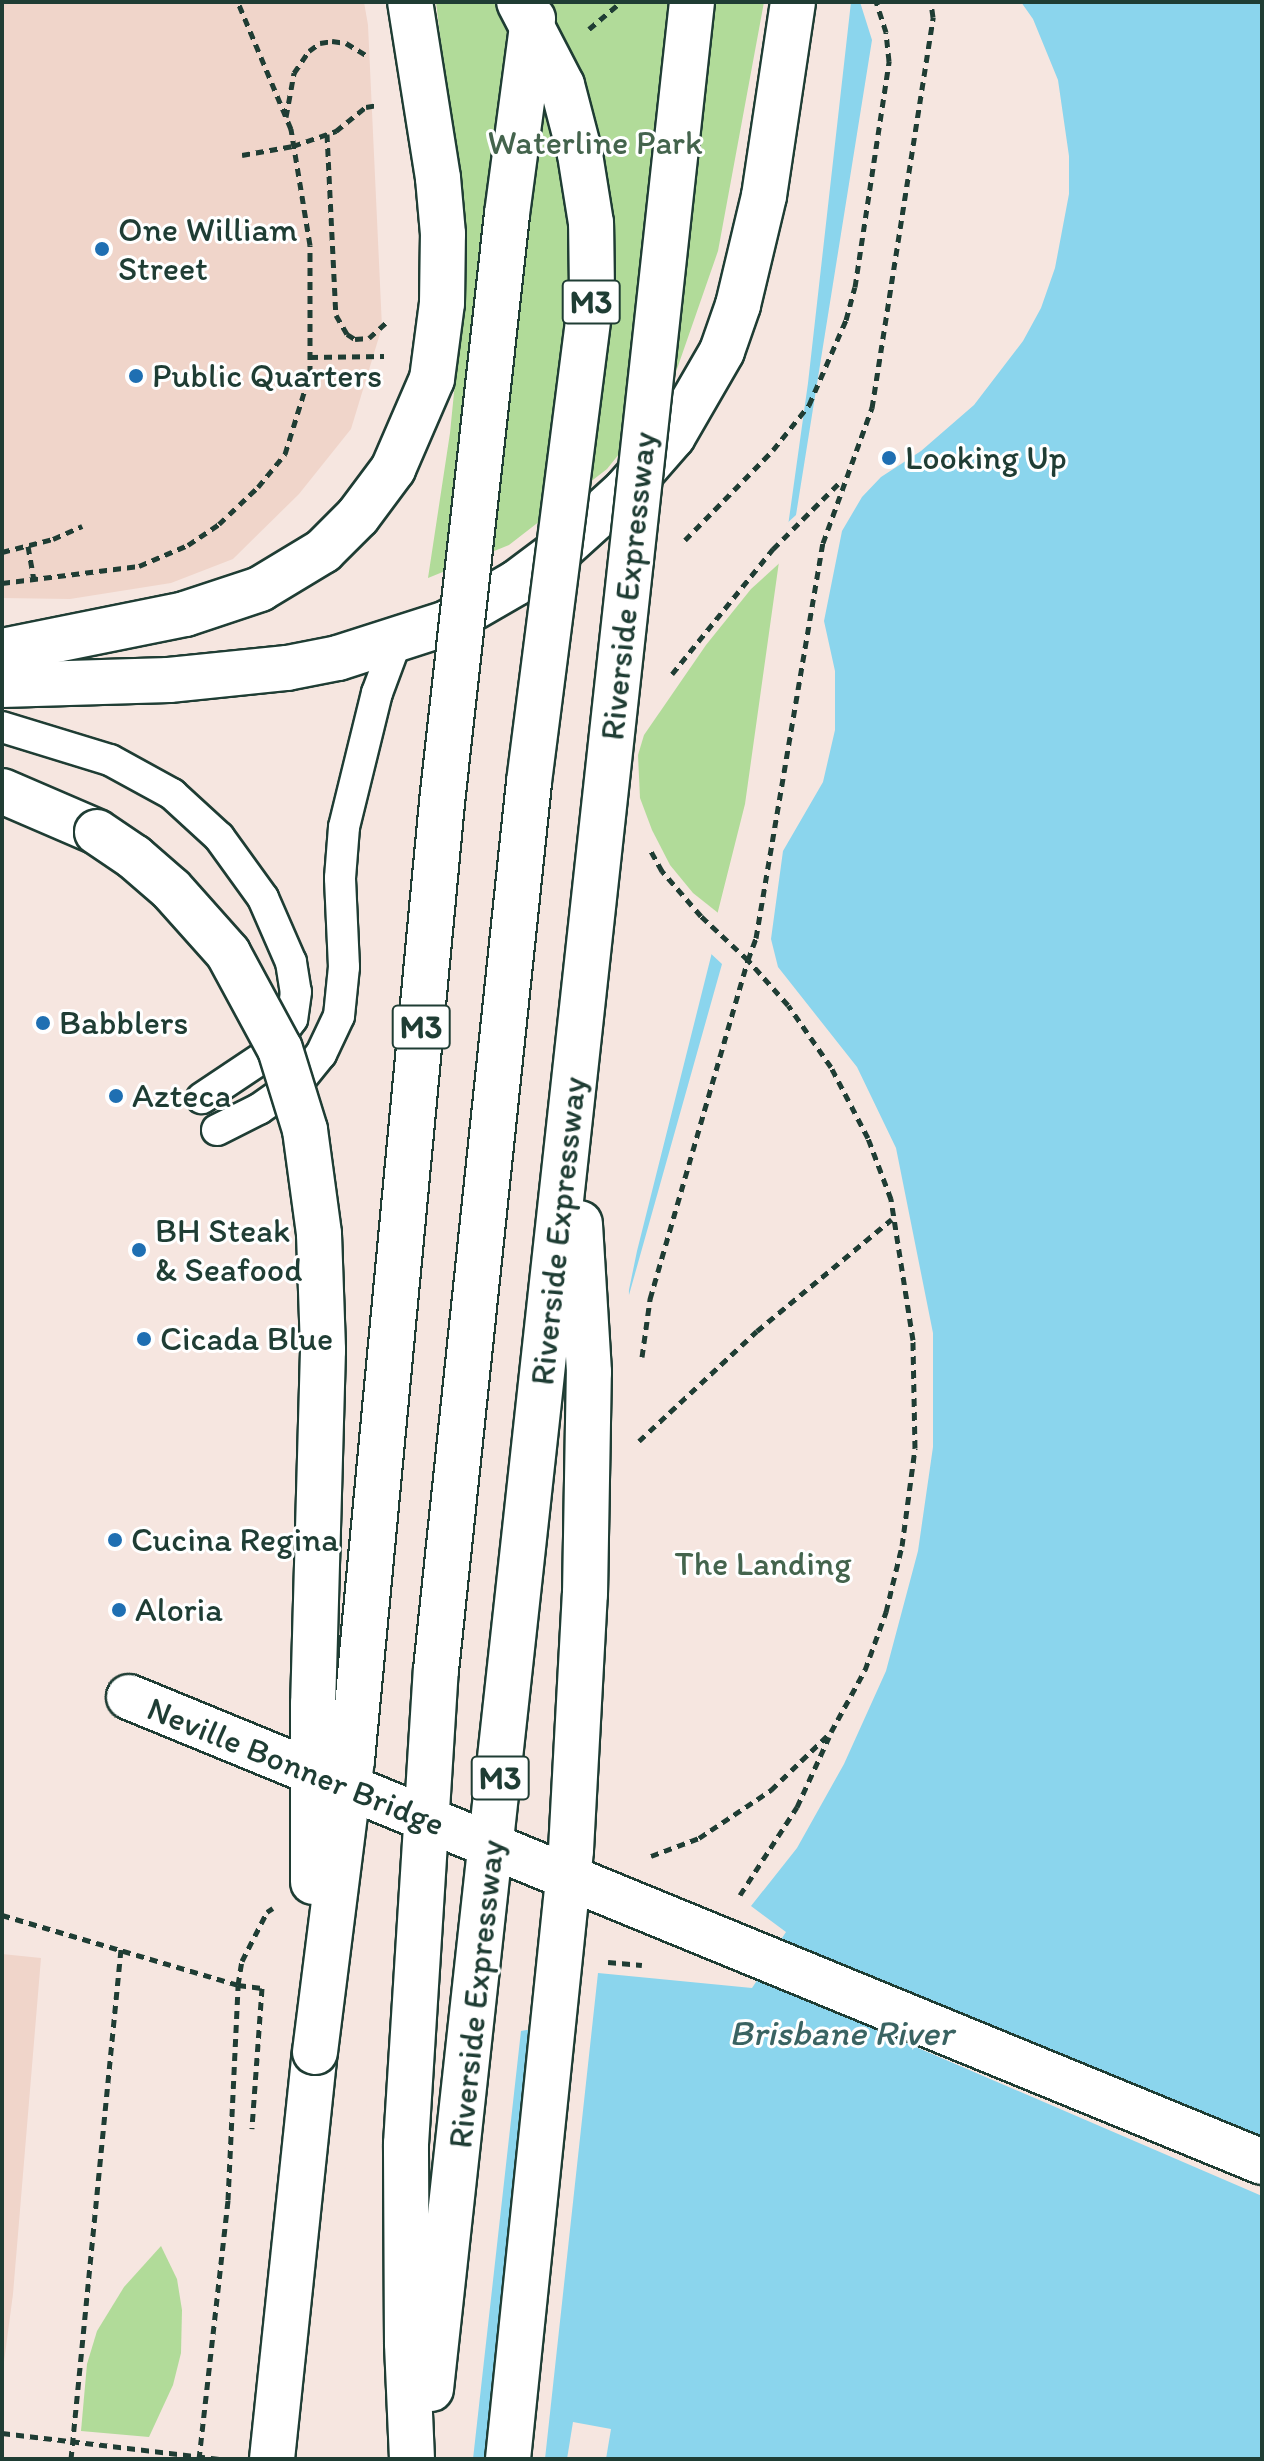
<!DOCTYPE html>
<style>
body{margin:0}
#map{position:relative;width:1264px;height:2461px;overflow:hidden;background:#f6e6e0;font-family:Itim,sans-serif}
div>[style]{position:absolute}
.built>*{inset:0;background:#f0d5ca}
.green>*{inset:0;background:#b1db99}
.water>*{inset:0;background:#8bd5ed}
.pier>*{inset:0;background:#f6e6e0}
.path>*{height:5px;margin-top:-2.5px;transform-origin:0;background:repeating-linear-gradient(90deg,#1f3d34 0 8px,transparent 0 14px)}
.roads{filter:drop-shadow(2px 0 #1f3d34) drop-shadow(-2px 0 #1f3d34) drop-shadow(0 2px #1f3d34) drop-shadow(0 -2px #1f3d34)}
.lane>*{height:30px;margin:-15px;padding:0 15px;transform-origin:15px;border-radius:15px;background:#fff}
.street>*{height:44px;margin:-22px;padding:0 22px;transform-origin:22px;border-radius:22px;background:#fff}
.highway>*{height:44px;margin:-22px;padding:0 22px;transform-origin:22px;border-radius:22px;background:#fff}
.bridges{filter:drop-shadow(2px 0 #1f3d34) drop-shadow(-2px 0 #1f3d34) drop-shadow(0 2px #1f3d34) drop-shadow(0 -2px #1f3d34)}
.street-bridge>*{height:44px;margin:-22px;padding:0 22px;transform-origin:22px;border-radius:22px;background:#fff}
.highway-bridge>*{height:44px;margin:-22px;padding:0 22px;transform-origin:22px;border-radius:22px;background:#fff}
.dots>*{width:22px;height:22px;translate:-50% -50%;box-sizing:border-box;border:4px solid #fff;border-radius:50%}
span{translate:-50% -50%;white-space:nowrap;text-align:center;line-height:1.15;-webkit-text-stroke:6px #fff;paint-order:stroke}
.shield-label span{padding:2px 6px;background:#fff;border:2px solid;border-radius:6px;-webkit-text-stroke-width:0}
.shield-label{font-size:32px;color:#1f3d34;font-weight:700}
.park-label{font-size:34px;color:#44644d}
.poi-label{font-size:34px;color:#1f3d34}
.left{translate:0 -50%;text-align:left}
.street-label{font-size:34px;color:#1f3d34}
.water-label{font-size:36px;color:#3a6362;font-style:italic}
.frame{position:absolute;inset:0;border:4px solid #1f3d34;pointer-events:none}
</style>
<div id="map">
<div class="built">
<div style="clip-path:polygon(2px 2px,364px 2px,368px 25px,382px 327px,351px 429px,299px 494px,233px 559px,171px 583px,70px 599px,2px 598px)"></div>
<div style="clip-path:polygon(2px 1954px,41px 1958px,13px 2294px,2px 2377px)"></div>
</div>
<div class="green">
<div style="clip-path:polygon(436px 2px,764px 2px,718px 251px,669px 392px,607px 469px,509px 545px,428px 578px,450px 433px,467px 262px)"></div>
<div style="clip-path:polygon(807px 538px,727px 920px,693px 893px,670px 865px,652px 830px,640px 798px,638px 755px,644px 735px,706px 645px,751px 589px)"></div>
<div style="clip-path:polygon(161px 2246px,177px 2279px,182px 2310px,181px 2353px,173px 2385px,149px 2437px,81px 2431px,87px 2364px,97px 2331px,124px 2287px)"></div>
</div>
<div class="water">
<div style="clip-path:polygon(851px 2px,1262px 2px,1262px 2459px,297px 2459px,569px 1580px,637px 1251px,749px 805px,808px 383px)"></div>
</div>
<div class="pier">
<div style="clip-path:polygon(860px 2px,1021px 2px,1033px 19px,1058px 80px,1069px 156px,1069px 194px,1055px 268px,1041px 308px,1023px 341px,974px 405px,921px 451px,881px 477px,862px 497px,842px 531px,824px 621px,835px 671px,835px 730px,823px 782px,783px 851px,771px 939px,778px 967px,857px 1067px,896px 1148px,933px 1333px,933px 1447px,918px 1551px,886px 1671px,844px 1764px,797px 1848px,751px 1906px,786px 1932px,780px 1941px,1262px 2141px,1262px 2196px,758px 1979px,752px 1988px,598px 1973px,545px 2459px,491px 2459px,532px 2029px,521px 2031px,473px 2459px,293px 2459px,325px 2227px,459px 1835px,565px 1579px,628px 1276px,629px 1295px,722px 964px,708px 951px,745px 804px,784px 526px,796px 515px,872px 40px)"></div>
<div style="clip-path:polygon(573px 2422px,611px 2429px,606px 2459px,567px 2459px)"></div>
</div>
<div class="path">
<div style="left:589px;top:29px;width:42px;rotate:-40.2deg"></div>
<div style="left:286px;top:117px;width:45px;rotate:-79.7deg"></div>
<div style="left:294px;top:73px;width:27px;rotate:-56deg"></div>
<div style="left:309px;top:51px;width:14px;rotate:-36deg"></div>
<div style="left:320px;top:43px;width:12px;rotate:-9deg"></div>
<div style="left:332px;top:41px;width:14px;rotate:8deg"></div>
<div style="left:346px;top:43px;width:23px;rotate:31deg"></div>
<div style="left:327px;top:134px;width:181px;rotate:87.2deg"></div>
<div style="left:336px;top:315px;width:22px;rotate:60deg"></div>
<div style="left:347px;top:334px;width:9px;rotate:32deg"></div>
<div style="left:355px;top:339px;width:14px;rotate:-4deg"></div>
<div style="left:369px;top:338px;width:24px;rotate:-42deg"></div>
<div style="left:242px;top:155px;width:52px;rotate:-10deg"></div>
<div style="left:293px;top:146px;width:46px;rotate:-19.2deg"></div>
<div style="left:336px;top:131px;width:38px;rotate:-39deg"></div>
<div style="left:366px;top:107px;width:11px;rotate:-10deg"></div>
<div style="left:310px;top:357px;width:74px;rotate:-0.8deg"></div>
<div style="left:685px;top:540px;width:126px;rotate:-45.6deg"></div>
<div style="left:773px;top:450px;width:58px;rotate:-51.3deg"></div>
<div style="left:809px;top:405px;width:93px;rotate:-66.5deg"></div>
<div style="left:846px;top:320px;width:34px;rotate:-75deg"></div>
<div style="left:855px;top:287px;width:229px;rotate:-81.4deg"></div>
<div style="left:889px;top:61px;width:29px;rotate:-96deg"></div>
<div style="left:886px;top:32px;width:32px;rotate:-108deg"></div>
<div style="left:28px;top:546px;width:35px;rotate:80deg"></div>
<div style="left:2px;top:552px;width:53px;rotate:-14.3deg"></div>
<div style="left:53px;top:539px;width:32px;rotate:-24deg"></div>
<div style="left:2px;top:583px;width:138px;rotate:-7.1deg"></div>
<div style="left:139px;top:566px;width:53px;rotate:-23.2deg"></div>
<div style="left:188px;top:545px;width:37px;rotate:-34deg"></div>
<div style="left:219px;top:524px;width:54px;rotate:-43.5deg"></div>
<div style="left:258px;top:487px;width:43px;rotate:-50.7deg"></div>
<div style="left:285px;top:454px;width:85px;rotate:-72.8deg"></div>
<div style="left:310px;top:373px;width:128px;rotate:-90deg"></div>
<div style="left:310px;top:245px;width:118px;rotate:-99.3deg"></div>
<div style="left:291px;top:129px;width:138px;rotate:-112.7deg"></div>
<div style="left:672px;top:674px;width:161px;rotate:-51.1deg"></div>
<div style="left:773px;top:549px;width:98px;rotate:-45deg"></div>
<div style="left:642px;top:1357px;width:59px;rotate:-82.1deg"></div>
<div style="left:650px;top:1299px;width:353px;rotate:-73.9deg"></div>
<div style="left:748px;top:960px;width:64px;rotate:-136.9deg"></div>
<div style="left:701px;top:916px;width:60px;rotate:-130.9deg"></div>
<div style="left:662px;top:871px;width:23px;rotate:-119deg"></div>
<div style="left:639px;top:1441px;width:161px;rotate:-43deg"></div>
<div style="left:757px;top:1331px;width:175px;rotate:-39.7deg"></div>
<div style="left:651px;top:1856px;width:51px;rotate:-20.6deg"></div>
<div style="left:699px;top:1838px;width:87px;rotate:-33.7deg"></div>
<div style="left:771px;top:1790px;width:83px;rotate:-44deg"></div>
<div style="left:831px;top:1732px;width:71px;rotate:-61.3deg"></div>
<div style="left:865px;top:1670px;width:62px;rotate:-70.1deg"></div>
<div style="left:886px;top:1612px;width:68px;rotate:-76.4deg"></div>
<div style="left:902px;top:1546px;width:99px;rotate:-82.4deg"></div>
<div style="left:915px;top:1448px;width:108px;rotate:-91.1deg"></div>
<div style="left:913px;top:1340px;width:143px;rotate:-98.9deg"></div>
<div style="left:891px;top:1199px;width:65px;rotate:-110.7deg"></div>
<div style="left:868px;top:1138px;width:80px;rotate:-117.5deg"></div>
<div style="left:831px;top:1067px;width:75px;rotate:-124.7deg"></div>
<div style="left:788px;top:1005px;width:60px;rotate:-131.6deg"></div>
<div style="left:748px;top:960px;width:23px;rotate:-70deg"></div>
<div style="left:756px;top:938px;width:401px;rotate:-80.4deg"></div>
<div style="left:823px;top:543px;width:144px;rotate:-70.1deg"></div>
<div style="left:872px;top:408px;width:396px;rotate:-81.1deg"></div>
<div style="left:933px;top:17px;width:15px;rotate:-98deg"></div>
<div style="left:740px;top:1895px;width:105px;rotate:-57.1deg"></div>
<div style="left:797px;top:1807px;width:77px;rotate:-65.4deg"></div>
<div style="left:2px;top:1915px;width:246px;rotate:16.5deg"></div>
<div style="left:238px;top:1985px;width:24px;rotate:7deg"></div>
<div style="left:262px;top:1988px;width:141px;rotate:94.1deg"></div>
<div style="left:608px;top:1962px;width:34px;rotate:5deg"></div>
<div style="left:2px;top:2433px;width:221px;rotate:6.8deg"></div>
<div style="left:71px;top:2459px;width:512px;rotate:-84.4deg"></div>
<div style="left:199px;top:2459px;width:261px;rotate:-83.6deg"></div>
<div style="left:228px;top:2200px;width:215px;rotate:-87.3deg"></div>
<div style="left:238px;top:1985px;width:24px;rotate:-81deg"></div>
<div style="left:242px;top:1961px;width:55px;rotate:-63deg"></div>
<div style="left:267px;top:1912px;width:7px;rotate:-34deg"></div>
</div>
<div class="roads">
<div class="lane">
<div style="left:2px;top:727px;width:113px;rotate:17deg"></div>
<div style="left:110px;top:760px;width:71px;rotate:28.7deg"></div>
<div style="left:172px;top:794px;width:64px;rotate:42.5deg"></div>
<div style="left:219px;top:837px;width:75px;rotate:54.2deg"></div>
<div style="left:263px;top:898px;width:70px;rotate:66.4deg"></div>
<div style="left:291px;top:962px;width:30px;rotate:81deg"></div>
<div style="left:296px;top:992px;width:27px;rotate:98deg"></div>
<div style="left:292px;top:1019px;width:46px;rotate:126.1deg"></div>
<div style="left:265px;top:1056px;width:76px;rotate:146.3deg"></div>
<div style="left:217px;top:1130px;width:47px;rotate:-26.6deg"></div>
<div style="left:259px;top:1109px;width:49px;rotate:-35deg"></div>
<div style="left:299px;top:1081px;width:35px;rotate:-51deg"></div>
<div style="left:321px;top:1054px;width:42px;rotate:-64.7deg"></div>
<div style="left:339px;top:1016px;width:49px;rotate:-84.2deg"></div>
<div style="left:344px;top:967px;width:89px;rotate:-92.6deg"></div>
<div style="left:340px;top:878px;width:51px;rotate:-85.5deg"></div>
<div style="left:344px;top:827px;width:138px;rotate:-76.2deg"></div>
<div style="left:377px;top:693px;width:54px;rotate:-69.6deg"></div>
</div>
<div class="street">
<div style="left:2px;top:651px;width:187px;rotate:-11.4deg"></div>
<div style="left:185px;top:614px;width:79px;rotate:-18.4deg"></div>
<div style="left:260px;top:589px;width:74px;rotate:-31.1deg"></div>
<div style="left:323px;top:551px;width:49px;rotate:-45deg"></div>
<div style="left:358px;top:516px;width:59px;rotate:-53.3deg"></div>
<div style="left:393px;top:469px;width:98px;rotate:-66.6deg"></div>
<div style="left:432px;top:379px;width:77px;rotate:-82.5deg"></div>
<div style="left:442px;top:303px;width:69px;rotate:-89.2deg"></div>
<div style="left:443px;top:234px;width:56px;rotate:-95.1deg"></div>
<div style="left:438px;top:178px;width:178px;rotate:-99deg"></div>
</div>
<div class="highway">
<div style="left:2px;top:685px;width:167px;rotate:-1.7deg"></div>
<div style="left:169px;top:680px;width:119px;rotate:-5.8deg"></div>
<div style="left:287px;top:668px;width:52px;rotate:-11.1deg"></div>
<div style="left:338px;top:658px;width:114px;rotate:-17.8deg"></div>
<div style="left:447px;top:623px;width:80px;rotate:-30.1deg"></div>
<div style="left:516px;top:583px;width:55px;rotate:-36.9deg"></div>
<div style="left:560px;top:550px;width:88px;rotate:-42.2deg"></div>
<div style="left:625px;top:491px;width:73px;rotate:-48.9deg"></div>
<div style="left:673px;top:436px;width:98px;rotate:-60deg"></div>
<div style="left:722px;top:351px;width:49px;rotate:-70.8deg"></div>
<div style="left:738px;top:305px;width:112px;rotate:-76.6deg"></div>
<div style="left:764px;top:196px;width:196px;rotate:-81.5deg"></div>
<div style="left:2px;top:791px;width:103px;rotate:23.3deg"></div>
<div style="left:272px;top:2459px;width:409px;rotate:-84deg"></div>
</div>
</div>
<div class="bridges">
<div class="street-bridge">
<div style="left:129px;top:1697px;width:1225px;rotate:22.31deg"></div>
</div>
<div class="highway-bridge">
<div style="left:97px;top:832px;width:45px;rotate:34deg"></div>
<div style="left:134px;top:857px;width:49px;rotate:40.9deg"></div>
<div style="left:171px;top:889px;width:86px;rotate:48.3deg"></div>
<div style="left:228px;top:953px;width:109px;rotate:61.6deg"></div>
<div style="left:280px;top:1049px;width:85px;rotate:72.8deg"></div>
<div style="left:305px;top:1130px;width:105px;rotate:82.3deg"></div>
<div style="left:319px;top:1234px;width:116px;rotate:88deg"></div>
<div style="left:323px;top:1350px;width:354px;rotate:91.6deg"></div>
<div style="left:313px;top:1704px;width:178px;rotate:90deg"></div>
<div style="left:315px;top:2052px;width:294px;rotate:-82.8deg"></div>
<div style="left:352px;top:1760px;width:962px;rotate:-84.63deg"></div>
<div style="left:442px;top:802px;width:592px;rotate:-83.69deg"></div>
<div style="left:507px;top:214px;width:197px;rotate:-82.4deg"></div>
<div style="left:431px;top:2389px;width:2401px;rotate:-83.76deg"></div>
<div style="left:412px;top:2459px;width:116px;rotate:-92.5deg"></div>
<div style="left:407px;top:2343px;width:199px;rotate:-90.3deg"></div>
<div style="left:406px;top:2144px;width:475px;rotate:-86.4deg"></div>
<div style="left:436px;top:1670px;width:893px;rotate:-84.02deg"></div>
<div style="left:529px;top:782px;width:495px;rotate:-82.7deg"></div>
<div style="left:592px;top:291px;width:68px;rotate:-90.8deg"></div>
<div style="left:591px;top:223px;width:70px;rotate:-99.1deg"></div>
<div style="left:580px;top:154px;width:71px;rotate:-104.6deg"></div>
<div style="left:562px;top:85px;width:93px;rotate:-117.4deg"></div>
<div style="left:508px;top:2459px;width:612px;rotate:-84.09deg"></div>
<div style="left:571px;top:1850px;width:256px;rotate:-86.9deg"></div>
<div style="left:585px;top:1594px;width:222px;rotate:-89deg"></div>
<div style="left:589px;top:1372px;width:149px;rotate:-93.5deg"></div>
</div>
</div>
<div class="dots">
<div style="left:102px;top:249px;background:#1f6fb2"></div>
<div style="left:136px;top:376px;background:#1f6fb2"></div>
<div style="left:889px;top:458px;background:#1f6fb2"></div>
<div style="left:43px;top:1023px;background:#1f6fb2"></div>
<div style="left:116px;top:1096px;background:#1f6fb2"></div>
<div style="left:139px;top:1250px;background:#1f6fb2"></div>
<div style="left:144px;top:1339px;background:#1f6fb2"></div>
<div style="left:115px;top:1540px;background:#1f6fb2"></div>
<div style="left:119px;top:1610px;background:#1f6fb2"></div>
</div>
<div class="shield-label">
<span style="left:591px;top:302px">M3</span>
<span style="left:421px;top:1027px">M3</span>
<span style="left:500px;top:1778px">M3</span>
</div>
<div class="park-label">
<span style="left:595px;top:143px">Waterline Park</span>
<span style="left:763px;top:1564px">The Landing</span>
</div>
<div class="poi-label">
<span class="left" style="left:118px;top:249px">One William<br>Street</span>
<span class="left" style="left:152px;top:376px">Public Quarters</span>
<span class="left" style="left:905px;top:458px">Looking Up</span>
<span class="left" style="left:59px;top:1023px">Babblers</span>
<span class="left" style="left:132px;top:1096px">Azteca</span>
<span class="left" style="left:155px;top:1250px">BH Steak<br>&amp; Seafood</span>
<span class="left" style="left:160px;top:1339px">Cicada Blue</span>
<span class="left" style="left:131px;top:1540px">Cucina Regina</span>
<span class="left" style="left:135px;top:1610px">Aloria</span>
</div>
<div class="street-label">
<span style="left:628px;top:586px;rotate:-84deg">Riverside Expressway</span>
<span style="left:558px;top:1231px;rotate:-84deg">Riverside Expressway</span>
<span style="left:296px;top:1766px;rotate:22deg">Neville Bonner Bridge</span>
<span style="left:476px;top:1994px;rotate:-84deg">Riverside Expressway</span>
</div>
<div class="water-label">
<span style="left:841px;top:2033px">Brisbane River</span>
</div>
<div class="frame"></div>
</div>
